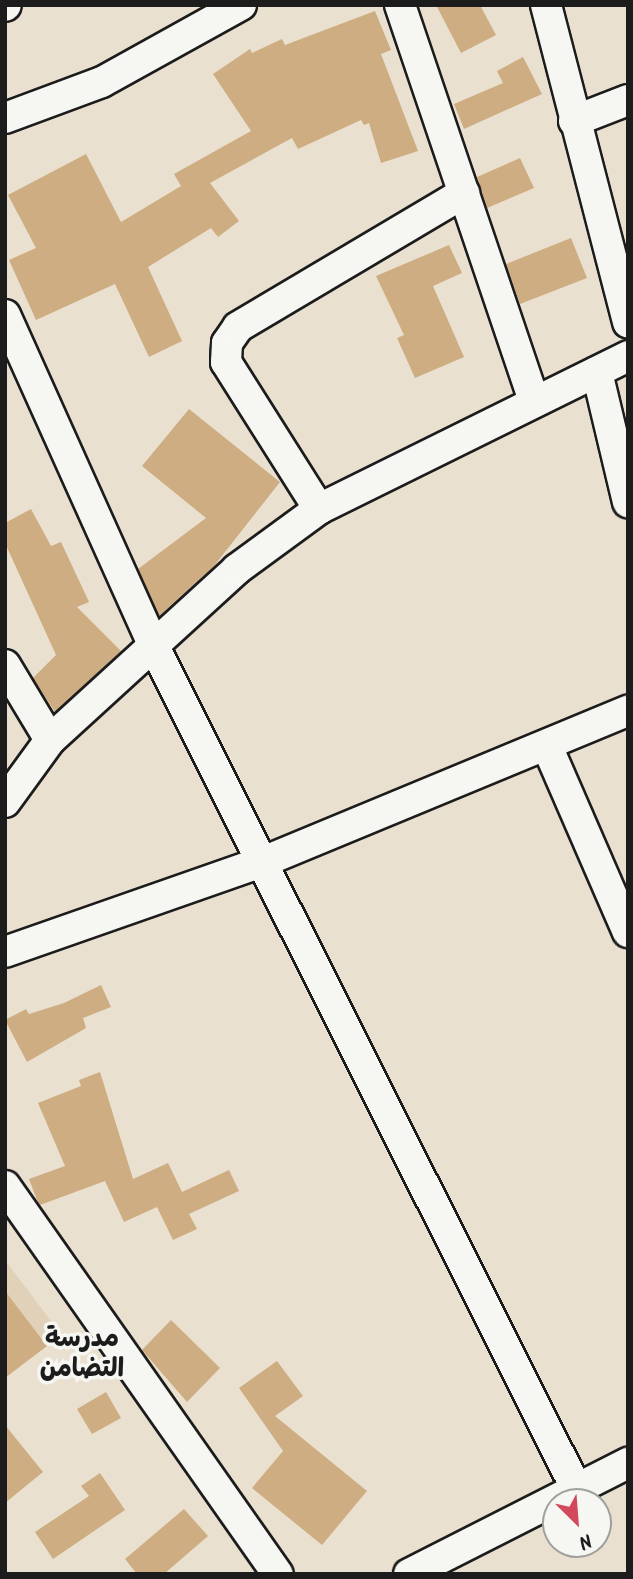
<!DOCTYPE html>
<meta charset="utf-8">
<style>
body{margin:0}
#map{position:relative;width:633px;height:1579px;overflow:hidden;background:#eae0d0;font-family:Kalam,"Playpen Sans Arabic",sans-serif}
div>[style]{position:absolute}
.built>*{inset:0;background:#e1d1b8}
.building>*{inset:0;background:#cdad81}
.roads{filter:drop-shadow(2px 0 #1c1c1c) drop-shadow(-2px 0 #1c1c1c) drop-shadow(0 2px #1c1c1c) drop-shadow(0 -2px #1c1c1c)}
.minor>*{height:30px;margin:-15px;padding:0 15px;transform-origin:15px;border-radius:15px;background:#f6f6f2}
span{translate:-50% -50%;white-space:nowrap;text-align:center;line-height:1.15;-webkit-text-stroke:7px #f6f6f2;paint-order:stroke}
.district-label{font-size:26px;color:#1c1c1c;font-weight:700}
.frame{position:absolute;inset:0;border:7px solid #1c1c1c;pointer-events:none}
.north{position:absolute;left:542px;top:1488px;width:70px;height:70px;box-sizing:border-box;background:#f6f6f2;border:2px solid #9f9f9c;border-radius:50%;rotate:155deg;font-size:19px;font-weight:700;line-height:28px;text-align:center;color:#1c1c1c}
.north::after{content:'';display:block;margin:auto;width:24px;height:32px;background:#d1495b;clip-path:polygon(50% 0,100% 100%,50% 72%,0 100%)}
</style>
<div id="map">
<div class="built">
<div style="clip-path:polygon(5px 1260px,60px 1333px,5px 1376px)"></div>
</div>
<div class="building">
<div style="clip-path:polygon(436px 5px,480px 5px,496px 35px,461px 53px)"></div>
<div style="clip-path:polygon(375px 11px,391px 50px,381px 54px,418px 151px,381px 163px,369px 123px,364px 125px,361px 120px,298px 149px,292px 138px,210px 183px,239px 221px,218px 237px,211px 228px,148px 267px,182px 341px,149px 357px,115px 284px,36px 320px,9px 260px,36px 248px,8px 195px,86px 154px,121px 222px,181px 186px,174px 174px,251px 131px,213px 74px,250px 49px,252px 53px,282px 39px,285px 45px)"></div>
<div style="clip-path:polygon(523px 57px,542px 94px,464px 129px,454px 104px,503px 83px,497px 71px)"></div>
<div style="clip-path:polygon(520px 158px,534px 188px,487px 208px,477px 177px)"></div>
<div style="clip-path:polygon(571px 238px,587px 278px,520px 304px,506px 264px)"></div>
<div style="clip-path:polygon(449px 245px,462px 273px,433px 286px,464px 357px,415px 378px,397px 338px,404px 335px,376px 276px)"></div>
<div style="clip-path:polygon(189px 409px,280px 482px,214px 566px,159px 616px,138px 569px,206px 518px,142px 466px)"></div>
<div style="clip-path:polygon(31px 509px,51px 546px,61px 542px,89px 602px,77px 607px,121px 651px,55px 712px,33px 678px,56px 655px,5px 543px,5px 523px)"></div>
<div style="clip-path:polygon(101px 985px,111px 1007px,83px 1018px,86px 1028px,27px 1062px,5px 1020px,26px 1009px,29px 1014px,64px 1003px)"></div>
<div style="clip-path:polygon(100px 1072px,133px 1179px,168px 1163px,182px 1192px,229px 1170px,239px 1191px,189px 1214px,197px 1229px,173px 1240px,157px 1207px,124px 1222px,105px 1181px,40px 1205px,37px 1200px,29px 1179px,65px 1166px,38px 1103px,81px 1086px,79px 1080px)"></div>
<div style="clip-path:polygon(5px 1291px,47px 1346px,5px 1378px)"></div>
<div style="clip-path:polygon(171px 1320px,220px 1368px,187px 1402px,142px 1350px)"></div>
<div style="clip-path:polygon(277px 1361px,303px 1396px,275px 1416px,367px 1491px,322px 1545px,252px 1488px,283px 1451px,239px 1388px)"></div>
<div style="clip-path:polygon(106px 1392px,121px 1418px,92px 1434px,77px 1409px)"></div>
<div style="clip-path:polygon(5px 1425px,43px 1472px,5px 1503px)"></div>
<div style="clip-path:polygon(100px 1473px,125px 1510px,53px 1559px,35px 1532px,89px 1496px,81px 1486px)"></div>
<div style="clip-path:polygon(184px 1509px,208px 1536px,164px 1574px,137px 1574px,125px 1559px)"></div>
</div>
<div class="roads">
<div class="minor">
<div style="left:400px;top:5px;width:417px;rotate:71.3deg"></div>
<div style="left:546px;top:5px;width:328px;rotate:75.5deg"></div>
<div style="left:5px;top:6px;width:1px;rotate:-45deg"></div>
<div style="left:5px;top:118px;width:103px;rotate:-20.4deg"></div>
<div style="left:102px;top:82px;width:159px;rotate:-29deg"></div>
<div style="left:574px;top:121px;width:58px;rotate:-21.3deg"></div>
<div style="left:5px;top:315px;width:362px;rotate:65.8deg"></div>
<div style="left:153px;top:645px;width:943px;rotate:63.35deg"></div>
<div style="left:597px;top:372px;width:134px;rotate:76.6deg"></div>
<div style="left:319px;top:509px;width:174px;rotate:-122.3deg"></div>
<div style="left:226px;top:362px;width:19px;rotate:-87deg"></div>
<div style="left:227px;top:343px;width:19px;rotate:-55deg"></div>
<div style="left:238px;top:327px;width:263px;rotate:-30.7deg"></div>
<div style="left:5px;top:665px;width:87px;rotate:59deg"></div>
<div style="left:547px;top:746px;width:203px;rotate:66.5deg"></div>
<div style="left:5px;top:802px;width:77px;rotate:-54deg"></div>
<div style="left:50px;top:740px;width:253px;rotate:-42.4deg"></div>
<div style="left:237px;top:569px;width:102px;rotate:-36.2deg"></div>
<div style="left:319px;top:509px;width:345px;rotate:-26.3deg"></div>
<div style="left:5px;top:952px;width:275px;rotate:-19.3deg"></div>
<div style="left:265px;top:861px;width:393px;rotate:-22.5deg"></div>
<div style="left:5px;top:1186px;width:474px;rotate:54.9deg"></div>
<div style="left:409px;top:1574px;width:246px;rotate:-26.9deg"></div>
</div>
</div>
<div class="district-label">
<span style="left:82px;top:1355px">مدرسة<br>التضامن</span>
</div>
<div class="frame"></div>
<div class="north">N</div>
</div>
